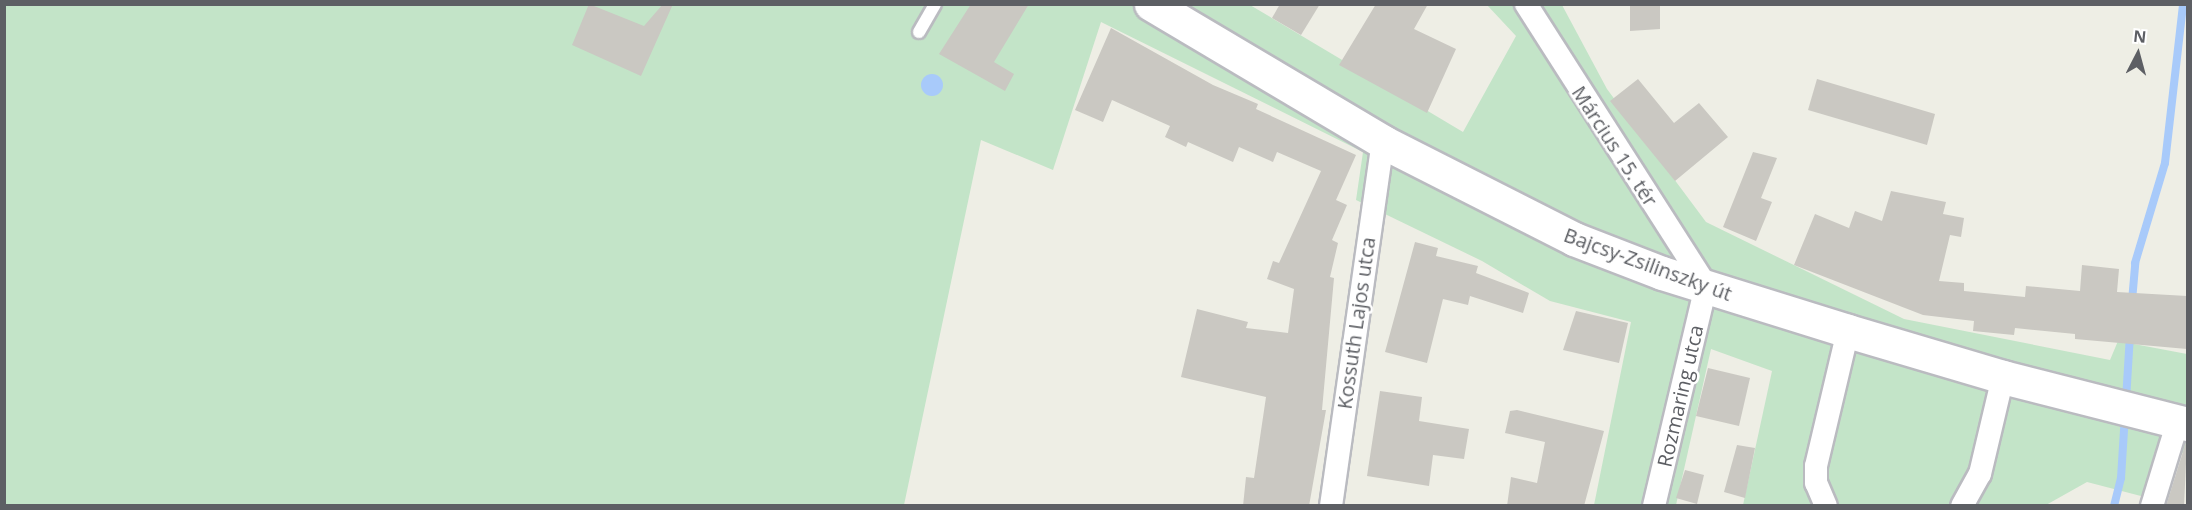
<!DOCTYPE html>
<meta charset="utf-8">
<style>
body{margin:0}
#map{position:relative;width:2192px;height:510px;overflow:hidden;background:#eeeee5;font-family:"Open Sans",sans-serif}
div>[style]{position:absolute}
.green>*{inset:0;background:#c3e4c8}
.water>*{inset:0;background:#a8cafa}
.round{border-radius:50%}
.stream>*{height:8px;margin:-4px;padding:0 4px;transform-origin:4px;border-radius:4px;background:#a8cafa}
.building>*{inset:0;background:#cac8c2}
.roads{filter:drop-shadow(2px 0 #babbc0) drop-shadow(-2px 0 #babbc0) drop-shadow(0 2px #babbc0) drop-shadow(0 -2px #babbc0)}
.service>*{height:12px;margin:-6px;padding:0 6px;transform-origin:6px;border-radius:6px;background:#fff}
.minor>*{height:22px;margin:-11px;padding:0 11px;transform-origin:11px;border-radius:11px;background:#fff}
.secondary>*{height:33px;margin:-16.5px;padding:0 16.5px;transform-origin:16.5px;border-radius:16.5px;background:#fff}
span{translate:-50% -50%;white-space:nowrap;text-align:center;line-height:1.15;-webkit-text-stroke:5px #fff;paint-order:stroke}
.street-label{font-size:20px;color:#5d5f64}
.frame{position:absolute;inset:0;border:6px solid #5d5f64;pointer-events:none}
.north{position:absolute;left:2108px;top:24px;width:60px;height:60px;-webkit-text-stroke:4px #fff;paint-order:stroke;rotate:6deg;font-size:16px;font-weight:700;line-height:24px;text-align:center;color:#5d5f64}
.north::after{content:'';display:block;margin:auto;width:21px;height:27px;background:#5d5f64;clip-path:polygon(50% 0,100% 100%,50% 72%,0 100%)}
</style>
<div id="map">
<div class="green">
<div style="clip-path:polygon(4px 5px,1250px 5px,1463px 132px,1516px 36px,1487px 5px,1562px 5px,1607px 89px,1706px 222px,1904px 319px,2110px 360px,2118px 341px,2187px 354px,2187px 455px,2180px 452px,2164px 502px,2087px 482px,2046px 505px,1743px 505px,1772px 371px,1711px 349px,1676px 505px,1594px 505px,1631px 322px,1550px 301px,1482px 261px,1356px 200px,1363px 152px,1101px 22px,1053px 170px,981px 140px,904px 505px,5px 505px)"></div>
</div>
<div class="water">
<div class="round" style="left:921px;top:74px;width:22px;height:22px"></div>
</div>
<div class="stream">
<div style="left:2132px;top:301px;width:38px;rotate:-85deg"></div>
<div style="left:2135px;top:263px;width:104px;rotate:-73.3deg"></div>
<div style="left:2165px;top:163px;width:160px;rotate:-83.5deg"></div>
<div style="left:2126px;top:400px;width:66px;rotate:-86.5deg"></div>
<div style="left:2114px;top:506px;width:29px;rotate:-76deg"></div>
<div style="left:2121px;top:478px;width:63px;rotate:-86.4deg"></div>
</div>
<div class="building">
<div style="clip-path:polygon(589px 4px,644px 26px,663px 4px,673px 4px,641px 76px,572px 45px)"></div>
<div style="clip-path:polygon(971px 4px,1029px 4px,994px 62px,1014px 74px,1005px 91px,939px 54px)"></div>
<div style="clip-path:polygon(1280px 4px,1320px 4px,1301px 35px,1272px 18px)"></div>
<div style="clip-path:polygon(1376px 4px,1428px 4px,1414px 29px,1456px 49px,1427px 113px,1339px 65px)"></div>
<div style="clip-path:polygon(1630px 4px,1660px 4px,1660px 29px,1630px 31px)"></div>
<div style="clip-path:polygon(1111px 28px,1213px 85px,1258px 104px,1256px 109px,1356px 155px,1336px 200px,1347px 205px,1332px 240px,1338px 243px,1330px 277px,1334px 278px,1322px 410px,1326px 410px,1309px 506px,1243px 506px,1246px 477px,1254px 478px,1266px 397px,1181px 377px,1197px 309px,1248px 322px,1246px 328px,1288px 333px,1294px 289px,1267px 279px,1273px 261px,1279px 263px,1321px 171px,1277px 152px,1273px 162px,1239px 147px,1233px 162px,1188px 142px,1186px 147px,1165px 137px,1170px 126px,1112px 100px,1103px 122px,1075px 110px)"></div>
<div style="clip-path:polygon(1638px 79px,1674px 123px,1699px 103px,1728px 137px,1675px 181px,1610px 101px)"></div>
<div style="clip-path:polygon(1817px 79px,1935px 114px,1927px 145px,1808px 110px)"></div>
<div style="clip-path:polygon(1753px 152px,1777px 158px,1761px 198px,1772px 202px,1756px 241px,1723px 227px)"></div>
<div style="clip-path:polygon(1891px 191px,1946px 202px,1943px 214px,1964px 218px,1961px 237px,1950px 235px,1939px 281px,1964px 283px,1964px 291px,2025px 297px,2026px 286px,2080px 291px,2082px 265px,2119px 269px,2117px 292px,2187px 296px,2187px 349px,2075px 339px,2075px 334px,2015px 328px,2014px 335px,1973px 331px,1974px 321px,1923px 315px,1794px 265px,1815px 214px,1849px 228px,1855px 211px,1882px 221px)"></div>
<div style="clip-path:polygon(1415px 242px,1438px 248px,1436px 256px,1478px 266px,1476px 273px,1529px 293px,1523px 313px,1470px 296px,1468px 305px,1443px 299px,1427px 363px,1385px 352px)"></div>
<div style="clip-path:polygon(1576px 311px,1628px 323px,1619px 363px,1563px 350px)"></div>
<div style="clip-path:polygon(1708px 368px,1750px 378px,1739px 426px,1696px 416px)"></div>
<div style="clip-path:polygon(1380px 391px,1422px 397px,1419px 421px,1469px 429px,1464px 459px,1433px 455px,1429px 486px,1367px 476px)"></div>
<div style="clip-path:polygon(1517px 410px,1604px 431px,1584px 506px,1507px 506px,1511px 477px,1537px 483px,1545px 442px,1505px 433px,1510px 411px)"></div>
<div style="clip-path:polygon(2187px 442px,2184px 506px,2166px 506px,2186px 442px)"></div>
<div style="clip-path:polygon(1737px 445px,1755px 448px,1745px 498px,1724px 492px)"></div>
<div style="clip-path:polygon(1685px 470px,1704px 475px,1697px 504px,1676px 498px)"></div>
</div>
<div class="roads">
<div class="service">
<div style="left:919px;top:32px;width:32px;rotate:-60deg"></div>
</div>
<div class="minor">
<div style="left:1526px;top:4px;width:335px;rotate:57.4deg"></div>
<div style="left:1706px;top:286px;width:226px;rotate:103.3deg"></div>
<div style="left:1331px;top:506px;width:368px;rotate:-81.9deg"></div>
<div style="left:1826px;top:506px;width:25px;rotate:-113deg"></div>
<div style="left:1816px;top:483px;width:17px;rotate:-90deg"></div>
<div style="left:1816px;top:466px;width:139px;rotate:-76.7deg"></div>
<div style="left:1962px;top:506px;width:37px;rotate:-61deg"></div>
<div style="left:1980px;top:474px;width:100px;rotate:-76.7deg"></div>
<div style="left:2152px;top:506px;width:89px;rotate:-73deg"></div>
</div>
<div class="secondary">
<div style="left:1151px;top:4px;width:270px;rotate:30.7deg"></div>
<div style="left:1383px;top:142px;width:214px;rotate:26.9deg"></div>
<div style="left:1574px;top:239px;width:94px;rotate:21.1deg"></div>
<div style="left:1662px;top:273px;width:195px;rotate:17.3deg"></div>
<div style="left:1848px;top:331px;width:162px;rotate:16.5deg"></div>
<div style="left:2003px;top:377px;width:191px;rotate:14.3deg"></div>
</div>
</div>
<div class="street-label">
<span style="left:1615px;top:146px;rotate:57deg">Március 15. tér</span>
<span style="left:1648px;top:264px;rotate:20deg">Bajcsy-Zsilinszky út</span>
<span style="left:1356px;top:323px;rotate:-82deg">Kossuth Lajos utca</span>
<span style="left:1680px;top:396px;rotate:-77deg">Rozmaring utca</span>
</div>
<div class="frame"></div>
<div class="north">N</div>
</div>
